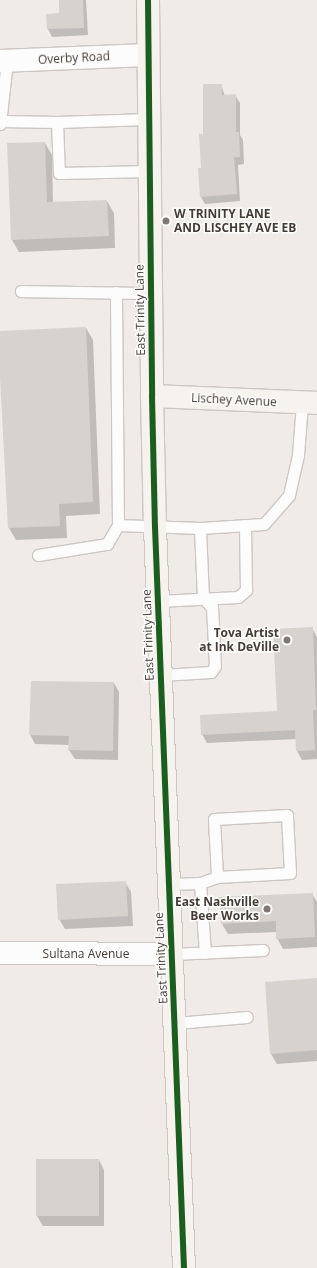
<!DOCTYPE html>
<style>
body{margin:0}
#map{position:relative;width:317px;height:1268px;overflow:hidden;background:#f0ebe8;font-family:"Open Sans",sans-serif}
div>[style]{position:absolute}
.shadow>*{inset:0;background:#0003}
.building>*{inset:0;background:#d8d2cf}
.roads{filter:drop-shadow(1px 0 #ccc7c4) drop-shadow(-1px 0 #ccc7c4) drop-shadow(0 1px #ccc7c4) drop-shadow(0 -1px #ccc7c4)}
.lane>*{height:11px;margin:-5.5px;padding:0 5.5px;transform-origin:5.5px;border-radius:5.5px;background:#fdfcfc}
.street>*{height:22px;margin:-11px;padding:0 11px;transform-origin:11px;border-radius:11px;background:#fdfcfc}
.secondary>*{height:22px;margin:-11px;padding:0 11px;transform-origin:11px;border-radius:11px;background:#f6f2ee}
.cycleway>*{height:6px;margin:-3px;padding:0 3px;transform-origin:3px;border-radius:3px;background:#1b5e20}
.dots>*{width:11px;height:11px;translate:-50% -50%;box-sizing:border-box;border:2px solid #fff;border-radius:50%}
span{translate:-50% -50%;white-space:nowrap;text-align:center;line-height:1.15;-webkit-text-stroke:3px #fff;paint-order:stroke}
.street-label{font-size:12px;color:#453a34}
.poi-label{font-size:12px;color:#453a34;font-weight:700}
.left{translate:0 -50%;text-align:left}
.right{translate:-100% -50%;text-align:right}
</style>
<div id="map">
<div class="shadow">
<div style="clip-path:polygon(60px 0,86px 0,88px 35px,52px 37px,48px 29px,47px 15px,60px 14px)"></div>
<div style="clip-path:polygon(221px 85px,225px 96px,235px 95px,240px 103px,240px 135px,243px 140px,244px 164px,238px 165px,240px 201px,205px 204px,201px 197px,204px 135px)"></div>
<div style="clip-path:polygon(45px 143px,52px 155px,53px 203px,107px 201px,114px 213px,115px 248px,19px 252px,12px 240px)"></div>
<div style="clip-path:polygon(86px 328px,93px 340px,100px 514px,66px 516px,67px 538px,16px 540px,9px 528px,0 332px)"></div>
<div style="clip-path:polygon(312px 628px,317px 637px,317px 759px,302px 760px,297px 751px,297px 739px,207px 743px,202px 734px,278px 712px)"></div>
<div style="clip-path:polygon(114px 683px,119px 692px,118px 760px,75px 759px,69px 750px,70px 745px,35px 744px,30px 734px)"></div>
<div style="clip-path:polygon(125px 882px,131px 892px,133px 926px,65px 929px,59px 919px)"></div>
<div style="clip-path:polygon(312px 894px,317px 902px,317px 947px,283px 949px,277px 938px,277px 932px,228px 934px,222px 924px)"></div>
<div style="clip-path:polygon(317px 979px,317px 1061px,277px 1064px,271px 1054px)"></div>
<div style="clip-path:polygon(99px 1160px,104px 1170px,104px 1226px,43px 1226px,37px 1216px)"></div>
</div>
<div class="building">
<div style="clip-path:polygon(59px 0,83px 0,84px 28px,47px 29px,46px 14px,59px 13px)"></div>
<div style="clip-path:polygon(203px 84px,222px 84px,222px 95px,236px 94px,236px 132px,239px 132px,240px 157px,234px 157px,237px 194px,200px 197px,198px 168px,201px 168px,199px 134px,203px 134px)"></div>
<div style="clip-path:polygon(45px 142px,47px 202px,107px 200px,109px 236px,11px 240px,7px 143px)"></div>
<div style="clip-path:polygon(86px 327px,93px 502px,59px 504px,60px 526px,8px 528px,0 378px,0 331px)"></div>
<div style="clip-path:polygon(313px 627px,316px 710px,313px 710px,315px 750px,296px 751px,295px 730px,201px 735px,200px 715px,277px 711px,273px 629px)"></div>
<div style="clip-path:polygon(31px 681px,114px 682px,113px 751px,68px 750px,69px 736px,29px 735px)"></div>
<div style="clip-path:polygon(126px 881px,128px 916px,58px 920px,56px 884px)"></div>
<div style="clip-path:polygon(313px 893px,315px 937px,276px 939px,276px 921px,221px 924px,219px 897px)"></div>
<div style="clip-path:polygon(317px 978px,317px 1050px,270px 1054px,265px 982px)"></div>
<div style="clip-path:polygon(36px 1159px,99px 1159px,99px 1216px,36px 1216px)"></div>
</div>
<div class="roads">
<div class="lane">
<div style="left:149px;top:119px;width:92px;rotate:178.1deg"></div>
<div style="left:57px;top:122px;width:51px;rotate:87.8deg"></div>
<div style="left:59px;top:173px;width:90px;rotate:-1.3deg"></div>
<div style="left:1px;top:121px;width:56px;rotate:1deg"></div>
<div style="left:0;top:124px;width:63px;rotate:-83.7deg"></div>
<div style="left:21px;top:291px;width:130px;rotate:0.9deg"></div>
<div style="left:118px;top:525px;width:82px;rotate:2.1deg"></div>
<div style="left:38px;top:555px;width:70px;rotate:-9.1deg"></div>
<div style="left:107px;top:544px;width:22px;rotate:-60deg"></div>
<div style="left:118px;top:525px;width:233px;rotate:-90.5deg"></div>
<div style="left:158px;top:601px;width:80px;rotate:-2.9deg"></div>
<div style="left:238px;top:597px;width:11px;rotate:-41deg"></div>
<div style="left:246px;top:590px;width:65px;rotate:-90.9deg"></div>
<div style="left:161px;top:675px;width:50px;rotate:-3.4deg"></div>
<div style="left:211px;top:672px;width:7px;rotate:-56deg"></div>
<div style="left:215px;top:666px;width:59px;rotate:-92.9deg"></div>
<div style="left:212px;top:607px;width:13px;rotate:-135deg"></div>
<div style="left:203px;top:598px;width:70px;rotate:-92.5deg"></div>
<div style="left:200px;top:528px;width:64px;rotate:-3.6deg"></div>
<div style="left:264px;top:524px;width:38px;rotate:-49deg"></div>
<div style="left:289px;top:495px;width:41px;rotate:-77.3deg"></div>
<div style="left:298px;top:455px;width:52px;rotate:-85.6deg"></div>
<div style="left:200px;top:883px;width:70px;rotate:85.9deg"></div>
<div style="left:169px;top:884px;width:31px;rotate:-2deg"></div>
<div style="left:200px;top:883px;width:18px;rotate:-19deg"></div>
<div style="left:217px;top:877px;width:73px;rotate:-3.1deg"></div>
<div style="left:290px;top:873px;width:58px;rotate:-93deg"></div>
<div style="left:287px;top:815px;width:73px;rotate:176.9deg"></div>
<div style="left:214px;top:819px;width:58px;rotate:87deg"></div>
<div style="left:172px;top:954px;width:91px;rotate:-2.5deg"></div>
<div style="left:176px;top:1023px;width:71px;rotate:-4.8deg"></div>
</div>
<div class="street">
<div style="left:0;top:61px;width:148px;rotate:-2.3deg"></div>
<div style="left:0;top:953px;width:172px;rotate:0.3deg"></div>
</div>
<div class="secondary">
<div style="left:148px;top:0;width:396px;rotate:89.4deg"></div>
<div style="left:152px;top:396px;width:131px;rotate:88.7deg"></div>
<div style="left:155px;top:527px;width:742px;rotate:87.76deg"></div>
<div style="left:152px;top:396px;width:165px;rotate:2.4deg"></div>
</div>
</div>
<div class="cycleway">
<div style="left:148px;top:0;width:396px;rotate:89.4deg"></div>
<div style="left:152px;top:396px;width:131px;rotate:88.7deg"></div>
<div style="left:155px;top:527px;width:742px;rotate:87.76deg"></div>
</div>
<div class="dots">
<div style="left:166px;top:221px;background:#817873"></div>
<div style="left:287px;top:640px;background:#817873"></div>
<div style="left:267px;top:909px;background:#817873"></div>
</div>
<div class="street-label">
<span style="left:74px;top:58px;rotate:-3deg">Overby Road</span>
<span style="left:140px;top:310px;rotate:-91deg">East Trinity Lane</span>
<span style="left:234px;top:400px;rotate:3deg">Lischey Avenue</span>
<span style="left:148px;top:635px;rotate:-92deg">East Trinity Lane</span>
<span style="left:86px;top:954px">Sultana Avenue</span>
<span style="left:161px;top:958px;rotate:-93deg">East Trinity Lane</span>
</div>
<div class="poi-label">
<span class="left" style="left:174px;top:221px">W TRINITY LANE<br>AND LISCHEY AVE EB</span>
<span class="right" style="left:279px;top:640px">Tova Artist<br>at Ink DeVille</span>
<span class="right" style="left:259px;top:909px">East Nashville<br>Beer Works</span>
</div>
</div>
